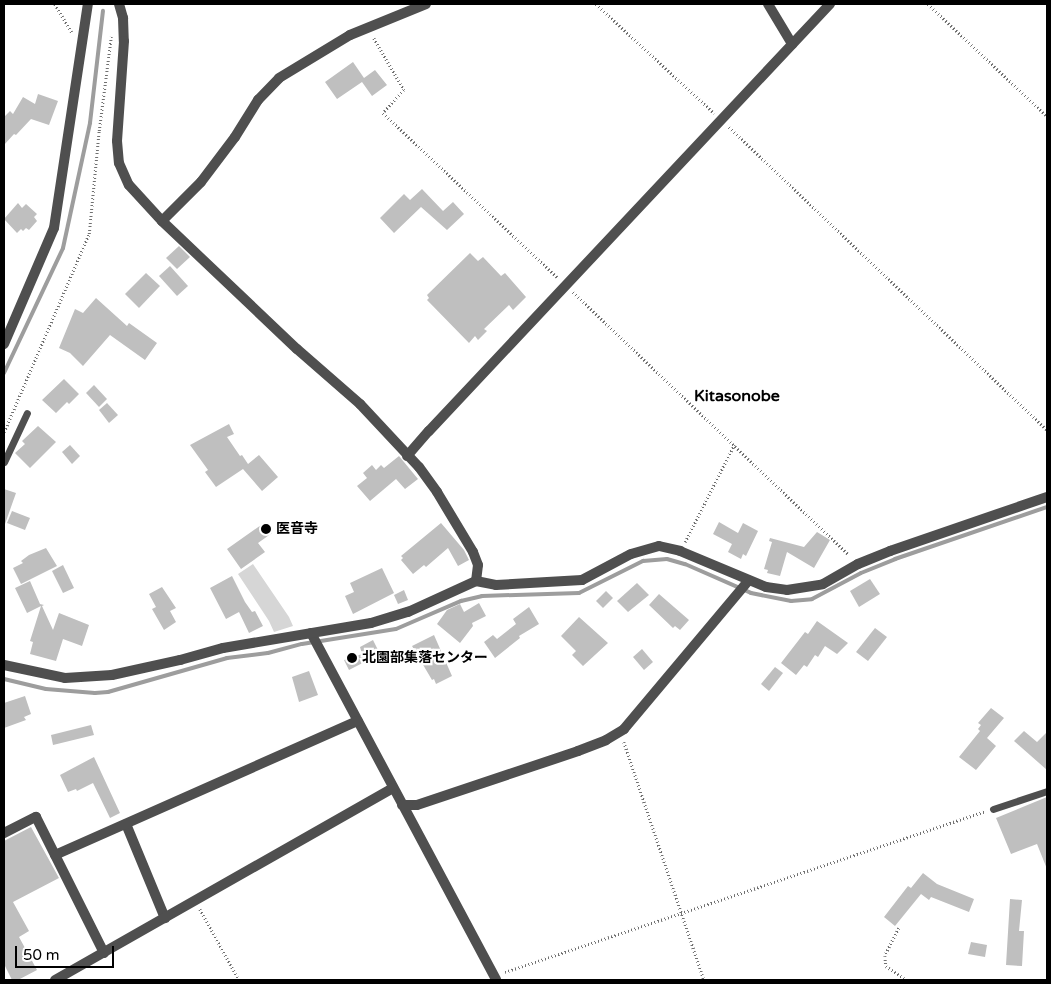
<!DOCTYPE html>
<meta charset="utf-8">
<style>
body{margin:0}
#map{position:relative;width:1051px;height:984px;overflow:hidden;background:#fff;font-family:"Varela Round","Noto Sans JP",sans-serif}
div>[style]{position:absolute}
.green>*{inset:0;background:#d6d6d6}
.stream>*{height:4px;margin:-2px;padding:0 2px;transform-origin:2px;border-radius:2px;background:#9d9d9d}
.building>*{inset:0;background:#bfbfbf}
.path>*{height:2.5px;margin-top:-1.25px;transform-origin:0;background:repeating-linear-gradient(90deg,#717171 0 1px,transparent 0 3.5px)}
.service>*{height:7px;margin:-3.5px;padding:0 3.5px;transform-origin:3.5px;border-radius:3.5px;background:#4f4f4f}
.minor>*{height:10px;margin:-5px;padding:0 5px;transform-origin:5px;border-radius:5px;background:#4f4f4f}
.dots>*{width:14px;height:14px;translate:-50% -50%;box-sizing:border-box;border:2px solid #fff;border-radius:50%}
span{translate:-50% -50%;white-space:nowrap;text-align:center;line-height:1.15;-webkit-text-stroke:4.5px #fff;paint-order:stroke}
.poi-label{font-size:14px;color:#000;font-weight:700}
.left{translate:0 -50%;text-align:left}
.quarter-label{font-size:16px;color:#000;font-weight:700}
.frame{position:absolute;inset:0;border:5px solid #000;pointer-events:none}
.scale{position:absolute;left:15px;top:946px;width:99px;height:22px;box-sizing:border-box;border:2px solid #000;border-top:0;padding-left:6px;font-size:15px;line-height:18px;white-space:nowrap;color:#000;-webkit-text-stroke:4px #fff;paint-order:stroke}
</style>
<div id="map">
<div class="green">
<div style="clip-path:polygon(253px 564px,289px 617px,293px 626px,274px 632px,269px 621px,238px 574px)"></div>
</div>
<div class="stream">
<div style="left:4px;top:373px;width:138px;rotate:-64.7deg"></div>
<div style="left:63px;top:248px;width:128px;rotate:-77.8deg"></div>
<div style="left:90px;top:123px;width:113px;rotate:-83.4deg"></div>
<div style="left:4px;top:679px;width:43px;rotate:13.4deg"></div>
<div style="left:46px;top:689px;width:49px;rotate:4.7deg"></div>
<div style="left:95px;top:693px;width:13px;rotate:-4deg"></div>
<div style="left:108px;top:692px;width:124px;rotate:-15.9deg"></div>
<div style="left:227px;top:658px;width:41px;rotate:-7deg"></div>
<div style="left:268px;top:653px;width:35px;rotate:-15deg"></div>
<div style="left:302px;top:644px;width:95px;rotate:-9.1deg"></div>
<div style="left:396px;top:629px;width:71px;rotate:-23.3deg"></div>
<div style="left:461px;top:601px;width:22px;rotate:-13deg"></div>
<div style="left:482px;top:596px;width:97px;rotate:-1.8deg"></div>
<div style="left:579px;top:593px;width:72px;rotate:-26.6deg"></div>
<div style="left:643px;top:561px;width:24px;rotate:-5deg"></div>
<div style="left:667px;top:559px;width:19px;rotate:16deg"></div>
<div style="left:685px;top:564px;width:72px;rotate:23.7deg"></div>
<div style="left:751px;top:593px;width:41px;rotate:11.3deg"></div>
<div style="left:791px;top:601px;width:21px;rotate:-5deg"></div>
<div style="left:812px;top:599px;width:55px;rotate:-28deg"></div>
<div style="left:861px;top:573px;width:37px;rotate:-22deg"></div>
<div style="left:895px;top:559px;width:161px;rotate:-18.9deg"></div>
</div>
<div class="building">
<div style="clip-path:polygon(353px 62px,364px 78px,375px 70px,387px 85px,372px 96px,362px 82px,337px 99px,325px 82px)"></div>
<div style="clip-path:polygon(38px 94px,58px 101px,49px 125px,31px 119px,16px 135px,14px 134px,4px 145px,4px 117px,10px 111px,13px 114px,23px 97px,35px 104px)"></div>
<div style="clip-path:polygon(422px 189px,443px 211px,453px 202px,464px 214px,447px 230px,421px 207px,394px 233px,380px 218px,404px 194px,410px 200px)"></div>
<div style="clip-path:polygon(18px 203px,22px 208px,26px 204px,37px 214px,34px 217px,37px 221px,29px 230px,26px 228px,23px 231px,21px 229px,17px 233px,4px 219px)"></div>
<div style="clip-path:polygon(179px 246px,190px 257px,177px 269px,166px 258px)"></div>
<div style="clip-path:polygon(470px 253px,478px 261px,483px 257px,501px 276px,505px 273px,526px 297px,513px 310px,509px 305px,484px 329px,487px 331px,478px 340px,475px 336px,469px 343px,427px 300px,429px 298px,427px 295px)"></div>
<div style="clip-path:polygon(170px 266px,188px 286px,177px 296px,159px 276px)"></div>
<div style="clip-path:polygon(146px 273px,160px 286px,139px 308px,125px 294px)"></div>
<div style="clip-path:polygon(96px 298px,127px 326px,129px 323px,157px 343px,145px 360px,110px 335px,83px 366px,70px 353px,59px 348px,75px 309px,83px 313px)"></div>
<div style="clip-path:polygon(64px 379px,79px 394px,69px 404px,67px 402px,56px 413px,42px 400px)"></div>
<div style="clip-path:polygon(94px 385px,107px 399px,99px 407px,86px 393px)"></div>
<div style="clip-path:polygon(107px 403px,118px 415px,109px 423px,99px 410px)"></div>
<div style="clip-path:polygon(229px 424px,234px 434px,227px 437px,240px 456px,242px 455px,248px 464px,259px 455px,278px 477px,262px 491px,243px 469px,216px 487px,205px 472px,208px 470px,190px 445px)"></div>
<div style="clip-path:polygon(38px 426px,56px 442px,30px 468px,15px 453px,25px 444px,22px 441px)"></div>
<div style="clip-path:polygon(70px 445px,80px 456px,72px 464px,62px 452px)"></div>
<div style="clip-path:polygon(399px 456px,418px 479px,405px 489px,396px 479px,370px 501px,357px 486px,367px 478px,363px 473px,372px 465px,376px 470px,381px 465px,384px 468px)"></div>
<div style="clip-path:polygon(4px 489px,16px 493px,5px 524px,4px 524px)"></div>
<div style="clip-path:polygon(12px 511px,30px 518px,25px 530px,7px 523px)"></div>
<div style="clip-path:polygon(719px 522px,738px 533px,743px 523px,758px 531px,746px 556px,743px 554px,741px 559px,728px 552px,732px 544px,713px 534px)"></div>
<div style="clip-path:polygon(264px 523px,272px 533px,258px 543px,265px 552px,241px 569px,227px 549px)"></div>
<div style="clip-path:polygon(441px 523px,464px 550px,469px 560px,458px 566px,448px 548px,426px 567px,424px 565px,413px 574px,401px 560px,403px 558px,401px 556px)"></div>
<div style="clip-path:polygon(817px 532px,830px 540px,814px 568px,787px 552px,780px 576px,767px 573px,768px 570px,764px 569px,772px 542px,769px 541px,770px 538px,804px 547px)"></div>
<div style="clip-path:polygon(46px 548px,57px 566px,21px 584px,13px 568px,23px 563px,21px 561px,29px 555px)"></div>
<div style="clip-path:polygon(63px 565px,74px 588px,63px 593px,52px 571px)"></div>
<div style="clip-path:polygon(382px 568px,394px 593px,353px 614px,345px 596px,354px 592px,350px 583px)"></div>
<div style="clip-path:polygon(232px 576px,245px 602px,252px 612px,255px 611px,263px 626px,249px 633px,239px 612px,226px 619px,210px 588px)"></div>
<div style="clip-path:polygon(870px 579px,880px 594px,859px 607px,850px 591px)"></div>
<div style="clip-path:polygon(30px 581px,40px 604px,44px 605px,42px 606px,53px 630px,59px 613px,89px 625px,82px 646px,63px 639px,56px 661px,30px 654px,33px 642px,30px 641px,41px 606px,27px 613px,15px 588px)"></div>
<div style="clip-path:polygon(637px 583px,649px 595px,628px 612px,617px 601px)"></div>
<div style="clip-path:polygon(162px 587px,176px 608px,170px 611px,176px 622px,164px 630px,152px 609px,156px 607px,149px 594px)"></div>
<div style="clip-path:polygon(404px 590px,408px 600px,398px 604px,394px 595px)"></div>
<div style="clip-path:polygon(606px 591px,613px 598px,603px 608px,596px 601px)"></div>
<div style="clip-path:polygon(659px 594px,689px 620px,680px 630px,675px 626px,673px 628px,649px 605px)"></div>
<div style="clip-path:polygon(479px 603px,486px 616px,472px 623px,473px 626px,460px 643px,437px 624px,447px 610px,460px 604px,464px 612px)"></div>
<div style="clip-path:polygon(529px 607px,539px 624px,519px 636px,520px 638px,495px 658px,484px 642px,493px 635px,497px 639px,516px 624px,513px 619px)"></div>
<div style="clip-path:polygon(579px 617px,608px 643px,583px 666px,572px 655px,576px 651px,561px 636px)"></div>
<div style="clip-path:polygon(817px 621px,848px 643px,837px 654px,825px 646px,818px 657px,815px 655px,807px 667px,804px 665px,796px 675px,781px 663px,805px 632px,808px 634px)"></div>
<div style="clip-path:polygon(875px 628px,887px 637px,868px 661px,856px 652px)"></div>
<div style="clip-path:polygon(434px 635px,452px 676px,436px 684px,434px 679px,432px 680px,412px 646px)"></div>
<div style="clip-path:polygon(373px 640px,380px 654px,349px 670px,344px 660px,362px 654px,360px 647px)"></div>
<div style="clip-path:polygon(642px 649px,653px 662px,644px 670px,633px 657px)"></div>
<div style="clip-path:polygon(775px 667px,783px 673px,769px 691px,761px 684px)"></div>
<div style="clip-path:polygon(309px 671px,318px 695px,299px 702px,292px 677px)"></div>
<div style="clip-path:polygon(25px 696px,31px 714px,24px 717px,26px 720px,4px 728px,4px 703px)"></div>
<div style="clip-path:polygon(991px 708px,1004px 718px,987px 738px,996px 746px,976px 770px,959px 757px,980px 731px,978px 729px,981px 725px,978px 723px)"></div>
<div style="clip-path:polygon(91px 725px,94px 735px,53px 745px,51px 735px)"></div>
<div style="clip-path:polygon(1024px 731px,1037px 742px,1047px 732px,1047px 770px,1014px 741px)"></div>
<div style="clip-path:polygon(94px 757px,120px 813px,110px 818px,93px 783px,77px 791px,76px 789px,68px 792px,60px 775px)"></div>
<div style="clip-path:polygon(1047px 797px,1047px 869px,1037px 844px,1011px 854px,996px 818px)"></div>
<div style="clip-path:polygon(31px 827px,59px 878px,13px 902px,29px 931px,19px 937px,37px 970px,18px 980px,12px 980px,4px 964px,4px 841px)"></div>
<div style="clip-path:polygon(923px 873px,937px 884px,974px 899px,969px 912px,931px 897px,929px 900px,921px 894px,895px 926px,884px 917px,908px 886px,911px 888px)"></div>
<div style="clip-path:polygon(1010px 899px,1022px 900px,1019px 931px,1024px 931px,1022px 966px,1006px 965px)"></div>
<div style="clip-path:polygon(971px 942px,987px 945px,985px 957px,968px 954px)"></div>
</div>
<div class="path">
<div style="left:55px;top:4px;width:33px;rotate:59deg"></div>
<div style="left:596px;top:4px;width:161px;rotate:42.7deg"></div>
<div style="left:928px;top:4px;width:163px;rotate:43.3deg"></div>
<div style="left:374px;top:38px;width:60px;rotate:60deg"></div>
<div style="left:404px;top:90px;width:31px;rotate:132deg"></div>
<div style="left:383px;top:113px;width:241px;rotate:43.3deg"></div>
<div style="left:729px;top:127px;width:439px;rotate:43.6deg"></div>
<div style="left:573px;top:292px;width:381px;rotate:43.6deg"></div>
<div style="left:4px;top:432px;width:215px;rotate:-66.8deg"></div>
<div style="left:89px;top:234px;width:103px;rotate:-84.5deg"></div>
<div style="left:99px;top:131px;width:95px;rotate:-82.7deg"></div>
<div style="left:685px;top:542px;width:109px;rotate:-63.2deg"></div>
<div style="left:624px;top:742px;width:251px;rotate:71.4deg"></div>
<div style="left:200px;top:909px;width:81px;rotate:61.2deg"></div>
<div style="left:899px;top:928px;width:31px;rotate:117deg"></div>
<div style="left:885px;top:956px;width:10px;rotate:84deg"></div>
<div style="left:886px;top:966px;width:25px;rotate:34deg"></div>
<div style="left:505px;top:972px;width:507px;rotate:-18.51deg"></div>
</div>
<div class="service">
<div style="left:4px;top:462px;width:54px;rotate:-64.9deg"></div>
<div style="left:993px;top:809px;width:57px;rotate:-18.4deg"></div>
</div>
<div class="minor">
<div style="left:119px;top:4px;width:15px;rotate:74deg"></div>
<div style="left:123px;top:18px;width:23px;rotate:88deg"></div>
<div style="left:124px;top:41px;width:100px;rotate:94deg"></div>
<div style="left:117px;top:141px;width:22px;rotate:85deg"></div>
<div style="left:119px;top:163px;width:24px;rotate:66deg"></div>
<div style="left:129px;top:185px;width:49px;rotate:47.5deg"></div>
<div style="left:162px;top:221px;width:186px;rotate:43.5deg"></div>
<div style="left:297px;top:349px;width:84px;rotate:41.1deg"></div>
<div style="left:360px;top:404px;width:86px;rotate:46.9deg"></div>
<div style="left:419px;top:467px;width:31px;rotate:54deg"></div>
<div style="left:437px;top:492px;width:70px;rotate:59deg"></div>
<div style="left:473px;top:552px;width:14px;rotate:69deg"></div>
<div style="left:478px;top:565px;width:16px;rotate:97deg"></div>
<div style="left:768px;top:4px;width:47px;rotate:59deg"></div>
<div style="left:162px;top:221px;width:55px;rotate:-45deg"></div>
<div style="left:201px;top:182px;width:56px;rotate:-52.9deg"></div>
<div style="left:235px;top:137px;width:44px;rotate:-58.1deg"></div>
<div style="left:258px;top:100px;width:30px;rotate:-46deg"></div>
<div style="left:279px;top:78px;width:83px;rotate:-31.2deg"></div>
<div style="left:350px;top:35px;width:82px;rotate:-22.2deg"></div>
<div style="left:4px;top:344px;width:126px;rotate:-66.7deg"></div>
<div style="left:54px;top:228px;width:227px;rotate:-81.4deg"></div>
<div style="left:407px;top:456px;width:33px;rotate:-49deg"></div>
<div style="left:429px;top:431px;width:586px;rotate:-46.8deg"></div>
<div style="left:311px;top:633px;width:393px;rotate:61.9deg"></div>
<div style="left:4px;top:665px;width:62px;rotate:12deg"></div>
<div style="left:65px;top:678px;width:47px;rotate:-3.7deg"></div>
<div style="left:112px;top:675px;width:70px;rotate:-12.4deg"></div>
<div style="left:180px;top:660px;width:45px;rotate:-15.6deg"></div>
<div style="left:223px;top:648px;width:150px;rotate:-9.6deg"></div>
<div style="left:371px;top:623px;width:39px;rotate:-17deg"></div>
<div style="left:408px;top:612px;width:75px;rotate:-24.5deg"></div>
<div style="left:476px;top:581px;width:20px;rotate:11deg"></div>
<div style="left:496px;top:585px;width:86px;rotate:-3.3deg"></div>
<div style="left:582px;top:580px;width:55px;rotate:-28deg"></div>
<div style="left:631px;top:554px;width:29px;rotate:-16deg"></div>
<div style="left:659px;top:546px;width:22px;rotate:13deg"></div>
<div style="left:680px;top:551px;width:93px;rotate:22.7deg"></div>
<div style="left:766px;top:587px;width:21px;rotate:8deg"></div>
<div style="left:787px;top:590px;width:36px;rotate:-9deg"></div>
<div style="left:823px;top:584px;width:40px;rotate:-29.7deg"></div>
<div style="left:858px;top:564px;width:35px;rotate:-22deg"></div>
<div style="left:890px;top:551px;width:166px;rotate:-19deg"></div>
<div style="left:402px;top:805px;width:15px"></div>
<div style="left:417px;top:805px;width:170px;rotate:-18.5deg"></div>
<div style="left:578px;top:751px;width:30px;rotate:-21deg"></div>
<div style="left:606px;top:740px;width:21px;rotate:-31deg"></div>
<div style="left:624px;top:729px;width:194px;rotate:-50deg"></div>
<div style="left:126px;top:824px;width:102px;rotate:67.5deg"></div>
<div style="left:4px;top:833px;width:36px;rotate:-27deg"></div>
<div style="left:36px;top:817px;width:152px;rotate:63.4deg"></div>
<div style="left:55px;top:855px;width:331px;rotate:-23.9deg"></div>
<div style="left:55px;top:980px;width:389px;rotate:-29.6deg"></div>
</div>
<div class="dots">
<div style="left:266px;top:529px;background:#000"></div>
<div style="left:352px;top:658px;background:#000"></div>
</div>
<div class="poi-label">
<span class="left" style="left:276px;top:529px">医音寺</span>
<span class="left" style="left:362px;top:658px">北園部集落センター</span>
</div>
<div class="quarter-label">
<span style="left:737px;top:396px">Kitasonobe</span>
</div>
<div class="frame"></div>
<div class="scale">50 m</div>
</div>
